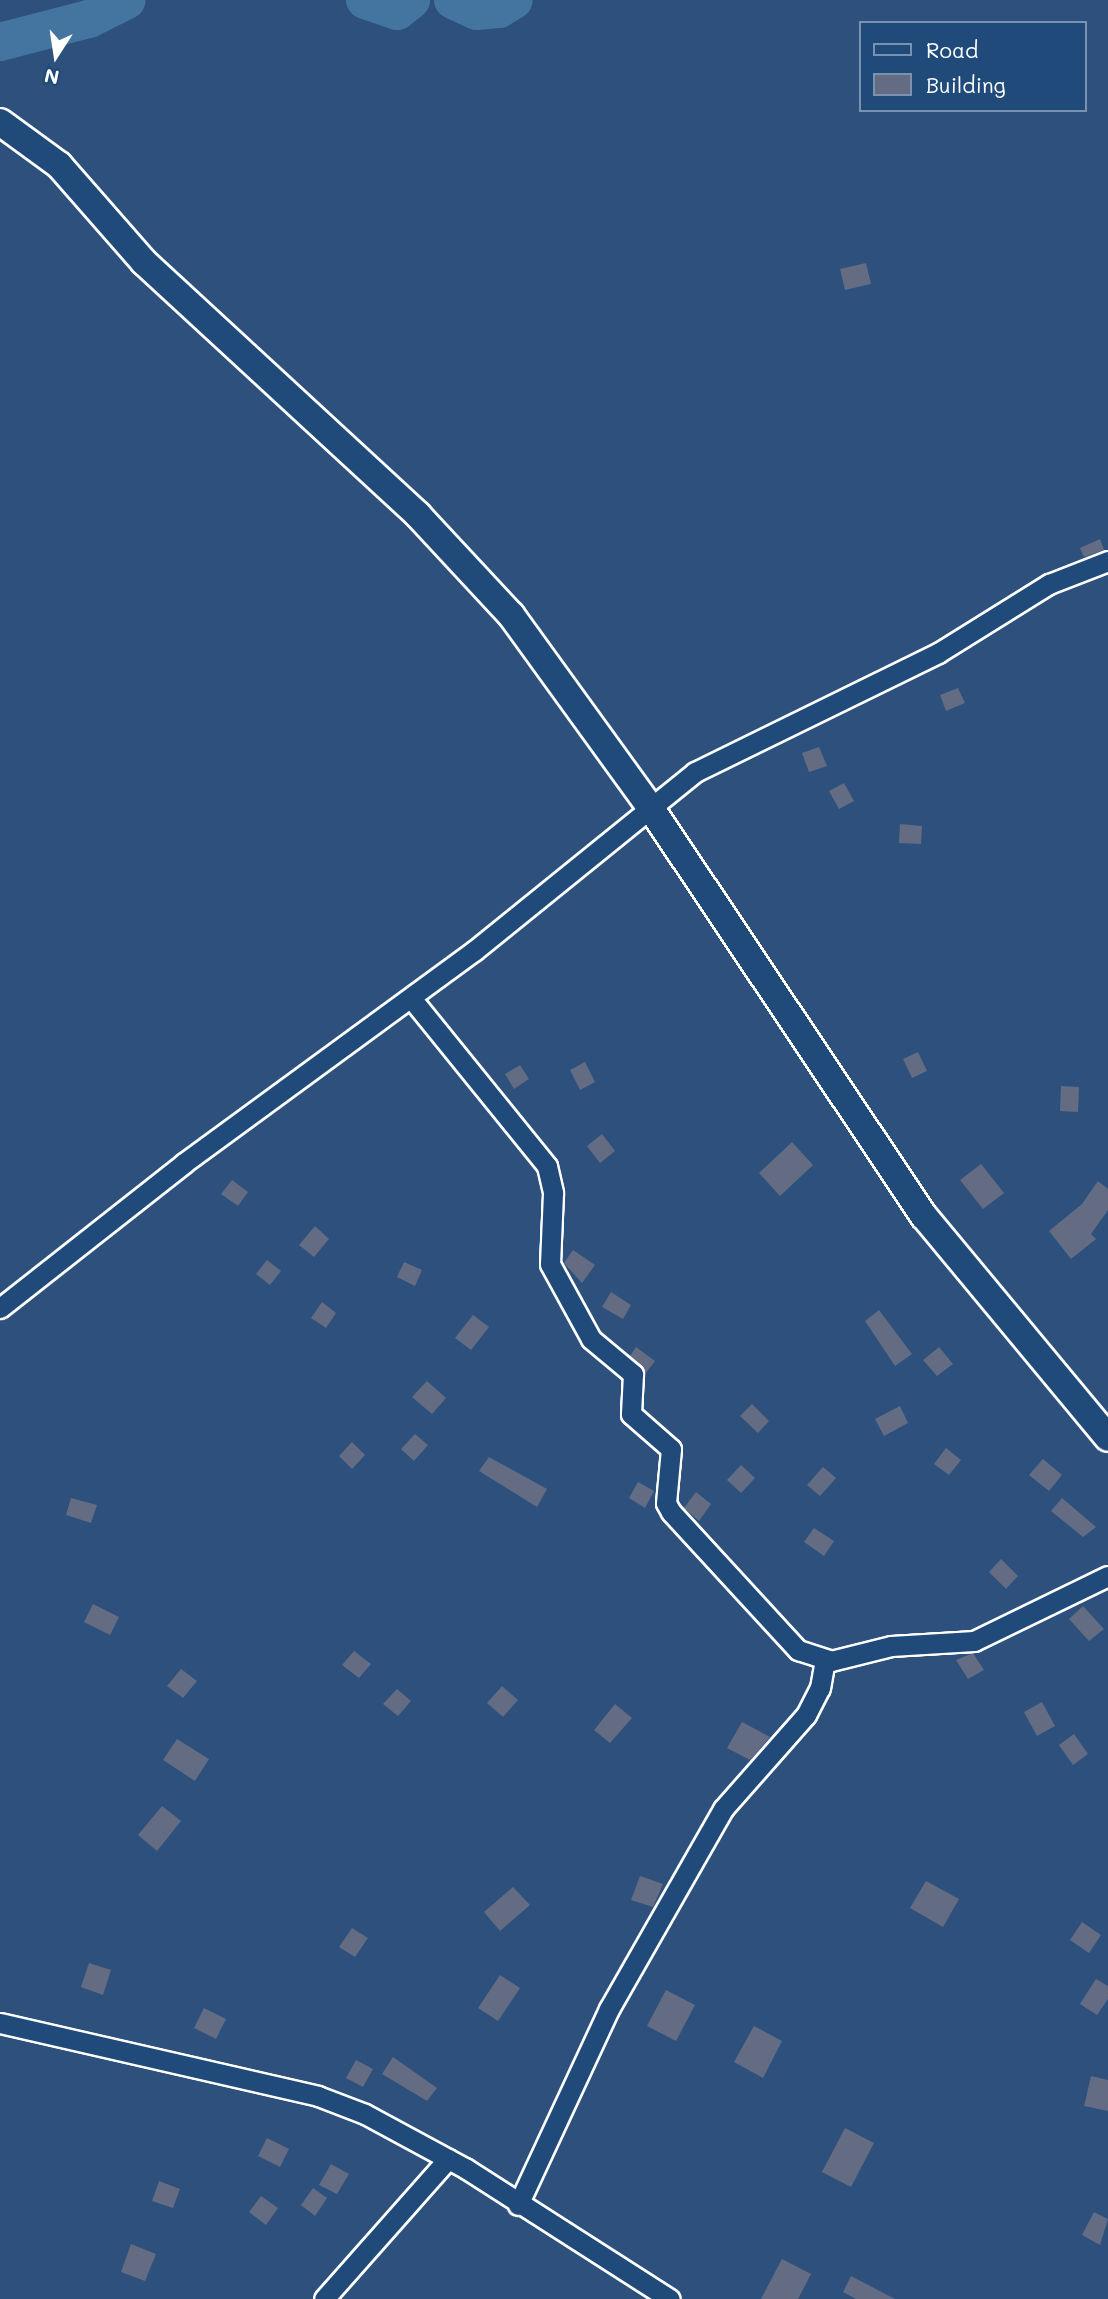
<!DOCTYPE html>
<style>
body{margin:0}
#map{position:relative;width:1108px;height:2299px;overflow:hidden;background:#2d517c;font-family:Mali,sans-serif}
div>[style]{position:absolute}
.river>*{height:38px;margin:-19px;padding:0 19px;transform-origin:19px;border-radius:19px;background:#4475a1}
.building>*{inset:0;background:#636c83}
.roads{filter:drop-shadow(2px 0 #fff) drop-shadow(-2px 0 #fff) drop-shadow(0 2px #fff) drop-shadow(0 -2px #fff)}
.street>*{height:19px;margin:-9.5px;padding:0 9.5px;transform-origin:9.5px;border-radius:9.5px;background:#1f4a7a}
.secondary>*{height:26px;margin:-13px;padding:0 13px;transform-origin:13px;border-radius:13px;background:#1f4a7a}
span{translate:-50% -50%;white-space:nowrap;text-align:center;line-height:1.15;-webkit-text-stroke:7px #1f4a7a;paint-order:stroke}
.legend{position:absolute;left:859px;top:21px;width:228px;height:91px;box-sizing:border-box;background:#1f4a7a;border:2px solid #7992af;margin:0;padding:9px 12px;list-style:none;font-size:21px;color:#fff}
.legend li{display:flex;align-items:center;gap:14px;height:35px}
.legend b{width:35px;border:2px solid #7992af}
.north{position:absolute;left:21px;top:21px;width:70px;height:70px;-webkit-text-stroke:5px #1f4a7a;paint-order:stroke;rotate:192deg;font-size:19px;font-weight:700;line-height:28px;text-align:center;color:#fff}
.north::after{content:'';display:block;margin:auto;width:24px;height:32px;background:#fff;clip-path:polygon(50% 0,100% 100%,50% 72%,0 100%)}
</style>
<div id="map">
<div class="river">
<div style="left:365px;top:0;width:34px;rotate:19deg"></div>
<div style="left:397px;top:11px;width:18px;rotate:-38deg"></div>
<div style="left:453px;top:0;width:26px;rotate:25deg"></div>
<div style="left:477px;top:11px;width:22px;rotate:-5deg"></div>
<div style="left:499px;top:9px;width:17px;rotate:-31deg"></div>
<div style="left:0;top:42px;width:92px;rotate:-14.5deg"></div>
<div style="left:89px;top:19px;width:42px;rotate:-26.6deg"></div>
</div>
<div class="building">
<div style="clip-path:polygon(866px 263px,871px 284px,845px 290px,840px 269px)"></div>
<div style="clip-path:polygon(1100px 539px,1104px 550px,1084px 557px,1080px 548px)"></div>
<div style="clip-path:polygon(958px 688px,965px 703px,946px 711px,940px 695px)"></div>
<div style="clip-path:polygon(819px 747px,827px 766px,809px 772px,802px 753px)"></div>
<div style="clip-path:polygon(844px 783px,854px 801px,839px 809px,829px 791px)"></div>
<div style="clip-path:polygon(900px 824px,922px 826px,921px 844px,899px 843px)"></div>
<div style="clip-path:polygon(918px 1052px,927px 1071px,912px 1078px,903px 1059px)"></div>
<div style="clip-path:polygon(585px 1062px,595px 1082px,580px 1090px,570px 1070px)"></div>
<div style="clip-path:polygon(520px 1065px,529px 1079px,514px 1089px,505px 1074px)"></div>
<div style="clip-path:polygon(1061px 1086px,1079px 1087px,1078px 1112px,1060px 1111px)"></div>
<div style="clip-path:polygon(602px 1134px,615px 1151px,600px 1163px,587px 1146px)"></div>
<div style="clip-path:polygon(792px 1142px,813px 1165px,780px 1196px,759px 1173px)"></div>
<div style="clip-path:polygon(981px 1164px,1004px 1193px,983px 1209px,960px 1180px)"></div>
<div style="clip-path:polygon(232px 1180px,248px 1192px,238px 1206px,221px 1194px)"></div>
<div style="clip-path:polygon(1098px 1181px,1108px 1189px,1108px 1210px,1091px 1234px,1096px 1239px,1071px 1259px,1049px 1231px,1082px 1204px)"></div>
<div style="clip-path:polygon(315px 1226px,329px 1239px,314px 1257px,299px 1245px)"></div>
<div style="clip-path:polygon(573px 1250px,595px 1265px,582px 1283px,564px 1263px)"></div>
<div style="clip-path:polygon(267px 1260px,281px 1271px,270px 1285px,256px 1274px)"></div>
<div style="clip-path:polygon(404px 1262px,422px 1270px,415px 1286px,397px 1277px)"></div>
<div style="clip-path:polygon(611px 1292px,631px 1305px,623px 1319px,602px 1307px)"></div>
<div style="clip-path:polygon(322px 1302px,336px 1313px,326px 1328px,311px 1318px)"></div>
<div style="clip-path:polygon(879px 1310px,912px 1354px,895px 1366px,865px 1321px)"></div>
<div style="clip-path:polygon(473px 1315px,489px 1327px,471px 1350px,455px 1338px)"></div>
<div style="clip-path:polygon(636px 1347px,655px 1361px,645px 1374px,630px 1356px)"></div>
<div style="clip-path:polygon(939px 1347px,953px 1364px,937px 1376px,923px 1360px)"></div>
<div style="clip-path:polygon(427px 1381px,446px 1398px,432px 1414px,412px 1397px)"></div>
<div style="clip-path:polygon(752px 1404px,769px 1421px,758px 1433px,740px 1416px)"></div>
<div style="clip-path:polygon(900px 1406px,908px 1423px,884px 1436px,875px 1419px)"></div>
<div style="clip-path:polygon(415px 1434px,428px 1445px,414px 1461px,401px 1449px)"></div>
<div style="clip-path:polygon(352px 1442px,365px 1455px,352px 1469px,339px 1456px)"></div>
<div style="clip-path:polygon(946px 1448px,961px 1460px,949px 1475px,934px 1464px)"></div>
<div style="clip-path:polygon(489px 1457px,547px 1489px,537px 1507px,479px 1471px)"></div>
<div style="clip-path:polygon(1043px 1459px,1062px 1475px,1049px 1491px,1029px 1475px)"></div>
<div style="clip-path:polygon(741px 1465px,755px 1478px,741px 1493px,727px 1480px)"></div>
<div style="clip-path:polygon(823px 1467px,836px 1478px,820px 1496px,807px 1485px)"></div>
<div style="clip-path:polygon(638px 1482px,654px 1491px,645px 1508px,629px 1498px)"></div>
<div style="clip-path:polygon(696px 1492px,711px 1504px,699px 1521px,684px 1508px)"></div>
<div style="clip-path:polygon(71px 1498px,97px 1505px,91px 1523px,66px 1515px)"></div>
<div style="clip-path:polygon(1062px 1498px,1096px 1527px,1083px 1537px,1051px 1511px)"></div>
<div style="clip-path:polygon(814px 1528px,834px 1541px,824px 1556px,804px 1542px)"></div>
<div style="clip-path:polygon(1001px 1559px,1018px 1576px,1006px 1589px,989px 1572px)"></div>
<div style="clip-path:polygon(93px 1604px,119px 1617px,110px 1635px,84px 1622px)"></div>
<div style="clip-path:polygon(1083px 1606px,1104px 1629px,1089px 1641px,1069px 1619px)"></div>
<div style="clip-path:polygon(354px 1651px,371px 1664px,359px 1678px,342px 1665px)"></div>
<div style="clip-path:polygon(973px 1653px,984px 1670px,968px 1679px,956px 1660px)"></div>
<div style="clip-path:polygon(181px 1669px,197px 1681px,183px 1698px,167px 1686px)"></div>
<div style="clip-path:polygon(502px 1686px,518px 1700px,503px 1717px,487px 1703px)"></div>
<div style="clip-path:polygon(397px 1689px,411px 1701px,398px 1716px,383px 1704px)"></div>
<div style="clip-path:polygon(1042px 1702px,1055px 1726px,1037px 1736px,1024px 1712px)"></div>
<div style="clip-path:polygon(615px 1704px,632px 1718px,610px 1743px,594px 1730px)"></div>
<div style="clip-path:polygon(742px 1722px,770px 1737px,750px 1760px,727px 1748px)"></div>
<div style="clip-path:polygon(1074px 1734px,1088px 1754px,1073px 1765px,1059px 1745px)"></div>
<div style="clip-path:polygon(177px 1739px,209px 1759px,195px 1781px,163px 1760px)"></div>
<div style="clip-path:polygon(162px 1806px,181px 1821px,157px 1851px,138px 1835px)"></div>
<div style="clip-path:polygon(640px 1876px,663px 1884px,653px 1907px,631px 1900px)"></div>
<div style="clip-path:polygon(926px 1881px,959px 1899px,943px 1927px,910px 1908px)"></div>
<div style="clip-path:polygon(513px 1887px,530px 1905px,500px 1931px,484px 1912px)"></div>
<div style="clip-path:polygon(1082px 1922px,1101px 1935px,1089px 1953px,1070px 1940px)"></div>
<div style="clip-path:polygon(352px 1928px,368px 1938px,355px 1957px,339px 1947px)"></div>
<div style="clip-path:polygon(89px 1963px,111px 1970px,103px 1995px,81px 1987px)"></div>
<div style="clip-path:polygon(500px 1975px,520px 1988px,498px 2021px,478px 2008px)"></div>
<div style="clip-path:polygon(1096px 1979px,1108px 1986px,1108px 1999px,1097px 2015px,1080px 2004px)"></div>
<div style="clip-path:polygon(666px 1990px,695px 2005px,676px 2041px,647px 2026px)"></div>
<div style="clip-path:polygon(204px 2008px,226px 2019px,216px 2039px,194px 2028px)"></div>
<div style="clip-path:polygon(754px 2026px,782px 2041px,763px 2078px,734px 2062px)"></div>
<div style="clip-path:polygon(393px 2057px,437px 2088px,427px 2101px,382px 2074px)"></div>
<div style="clip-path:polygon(356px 2060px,373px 2069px,363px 2087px,346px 2078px)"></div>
<div style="clip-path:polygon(1091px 2076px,1108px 2080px,1108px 2111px,1084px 2106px)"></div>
<div style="clip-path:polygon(845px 2128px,874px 2143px,851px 2187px,822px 2172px)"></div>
<div style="clip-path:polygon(267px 2138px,289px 2149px,280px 2167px,258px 2156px)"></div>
<div style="clip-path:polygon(331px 2164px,349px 2174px,337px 2194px,319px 2185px)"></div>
<div style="clip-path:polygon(159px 2181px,180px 2189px,173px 2208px,152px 2201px)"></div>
<div style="clip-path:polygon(313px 2188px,327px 2198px,315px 2216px,301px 2205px)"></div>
<div style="clip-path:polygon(261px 2196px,278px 2208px,266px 2225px,249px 2212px)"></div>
<div style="clip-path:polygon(1094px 2212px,1108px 2219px,1100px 2245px,1082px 2235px)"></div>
<div style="clip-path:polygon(131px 2244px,156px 2254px,145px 2281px,121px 2272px)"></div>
<div style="clip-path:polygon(782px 2259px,811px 2274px,798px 2299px,761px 2299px)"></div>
<div style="clip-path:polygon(851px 2276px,895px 2299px,856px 2299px,843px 2292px)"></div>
</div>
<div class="roads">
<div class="street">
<div style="left:411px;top:998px;width:216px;rotate:51deg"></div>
<div style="left:547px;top:1166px;width:28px;rotate:77deg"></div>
<div style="left:553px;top:1193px;width:71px;rotate:92.4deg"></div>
<div style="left:550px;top:1264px;width:85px;rotate:61.3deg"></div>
<div style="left:591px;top:1339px;width:55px;rotate:39.8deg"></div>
<div style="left:633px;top:1374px;width:40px;rotate:92.9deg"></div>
<div style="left:631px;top:1414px;width:53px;rotate:41.2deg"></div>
<div style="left:671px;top:1449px;width:54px;rotate:95.3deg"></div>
<div style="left:666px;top:1503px;width:10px;rotate:61deg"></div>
<div style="left:671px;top:1512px;width:188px;rotate:47.4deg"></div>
<div style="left:798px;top:1650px;width:35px;rotate:18deg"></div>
<div style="left:831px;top:1661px;width:62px;rotate:-14deg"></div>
<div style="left:891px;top:1646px;width:83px;rotate:-3.4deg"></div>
<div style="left:974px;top:1641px;width:149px;rotate:-25.9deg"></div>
<div style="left:0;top:1308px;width:234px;rotate:-38.2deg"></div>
<div style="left:184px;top:1163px;width:359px;rotate:-36.2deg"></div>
<div style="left:474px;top:951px;width:284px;rotate:-39deg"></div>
<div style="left:695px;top:772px;width:271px;rotate:-26.1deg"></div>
<div style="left:938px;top:653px;width:131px;rotate:-31.9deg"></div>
<div style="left:1049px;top:584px;width:63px;rotate:-21.3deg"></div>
<div style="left:0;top:2023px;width:326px;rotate:12.9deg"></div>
<div style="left:318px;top:2096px;width:50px;rotate:21deg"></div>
<div style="left:365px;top:2114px;width:114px;rotate:28.4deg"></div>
<div style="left:465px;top:2168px;width:243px;rotate:32.6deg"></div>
<div style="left:518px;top:2205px;width:216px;rotate:-65.1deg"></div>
<div style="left:609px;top:2009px;width:230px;rotate:-60.3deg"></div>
<div style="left:723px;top:1809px;width:125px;rotate:-48.6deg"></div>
<div style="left:806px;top:1715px;width:30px;rotate:-63deg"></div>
<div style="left:820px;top:1688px;width:28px;rotate:-80deg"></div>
<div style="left:324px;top:2299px;width:187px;rotate:-48.5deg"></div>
</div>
<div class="secondary">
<div style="left:0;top:122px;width:73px;rotate:36.1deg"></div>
<div style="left:59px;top:165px;width:129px;rotate:48.8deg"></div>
<div style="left:144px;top:262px;width:373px;rotate:42.7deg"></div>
<div style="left:418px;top:515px;width:137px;rotate:47.1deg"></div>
<div style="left:511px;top:615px;width:241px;rotate:54.1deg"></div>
<div style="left:652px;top:810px;width:489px;rotate:56.2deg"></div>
<div style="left:924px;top:1216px;width:288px;rotate:50.3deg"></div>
</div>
</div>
<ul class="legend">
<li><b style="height:9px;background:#1f4a7a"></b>Road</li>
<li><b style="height:19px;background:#636c83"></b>Building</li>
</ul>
<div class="north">N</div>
</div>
